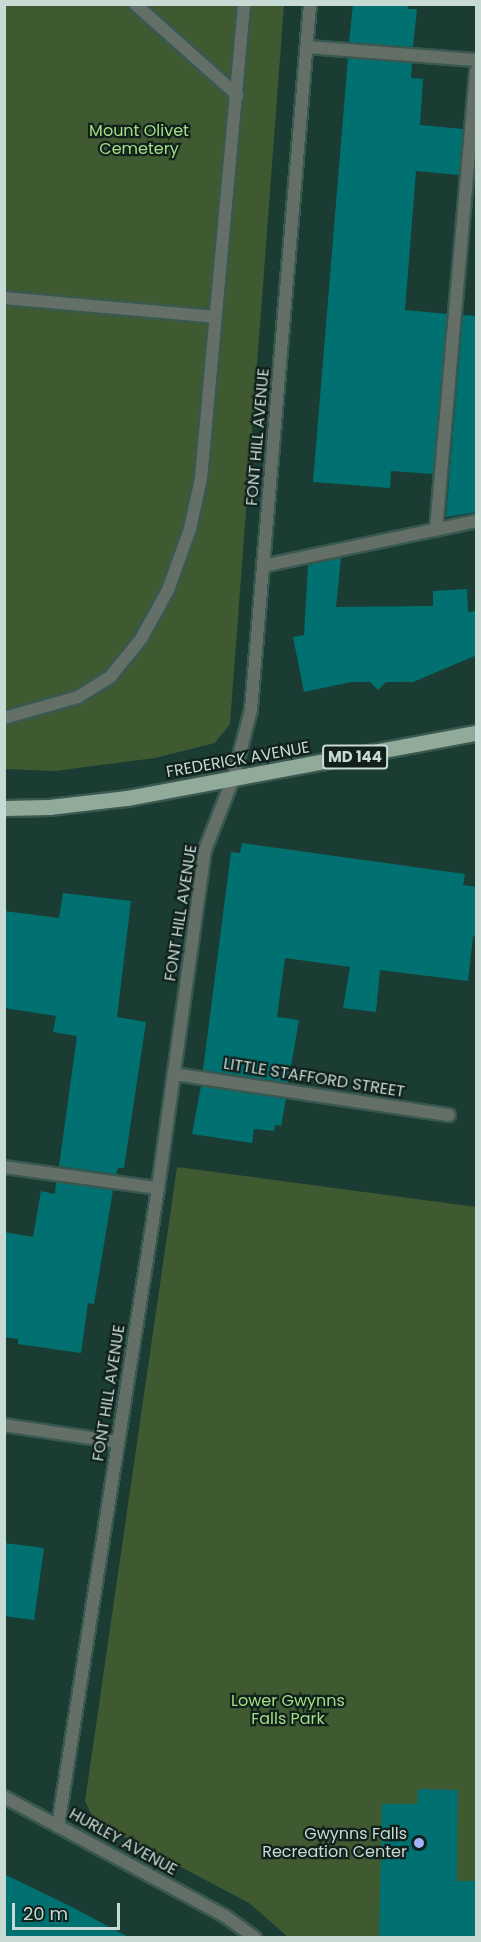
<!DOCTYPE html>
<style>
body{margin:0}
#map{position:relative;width:481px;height:1942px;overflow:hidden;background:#1a3c33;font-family:Poppins,sans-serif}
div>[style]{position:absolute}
.green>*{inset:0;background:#3f5931}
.building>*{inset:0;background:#007170}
.roads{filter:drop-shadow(2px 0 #395850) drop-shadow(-2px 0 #395850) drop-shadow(0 2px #395850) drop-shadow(0 -2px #395850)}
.service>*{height:12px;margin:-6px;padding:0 6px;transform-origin:6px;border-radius:6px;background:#647067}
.minor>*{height:12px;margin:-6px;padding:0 6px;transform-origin:6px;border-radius:6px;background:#647067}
.primary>*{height:15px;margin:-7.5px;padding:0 7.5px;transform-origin:7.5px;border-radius:7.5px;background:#91aa99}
.dots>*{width:16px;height:16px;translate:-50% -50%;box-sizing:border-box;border:3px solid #11201c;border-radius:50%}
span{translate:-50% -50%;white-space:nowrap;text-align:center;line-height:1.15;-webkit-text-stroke:4.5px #11201c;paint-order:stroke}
.shield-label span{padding:2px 4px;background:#11201c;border:2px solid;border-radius:4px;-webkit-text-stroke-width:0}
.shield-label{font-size:15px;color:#c7dad4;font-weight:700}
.park-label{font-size:16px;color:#a3df83}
.street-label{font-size:16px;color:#c7dad4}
.poi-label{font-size:16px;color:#c7dad4}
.right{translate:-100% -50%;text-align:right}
.frame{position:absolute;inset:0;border:6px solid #c7dad4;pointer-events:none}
.scale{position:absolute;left:12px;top:1903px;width:108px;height:27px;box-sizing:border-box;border:3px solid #c7dad4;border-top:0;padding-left:8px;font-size:18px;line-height:21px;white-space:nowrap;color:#c7dad4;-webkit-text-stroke:4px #11201c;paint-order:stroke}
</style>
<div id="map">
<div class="green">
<div style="clip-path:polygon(5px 5px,284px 5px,230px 724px,215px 743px,155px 758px,55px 771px,5px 769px)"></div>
<div style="clip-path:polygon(177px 1167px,476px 1207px,476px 1937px,288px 1937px,249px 1903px,94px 1821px,85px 1801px)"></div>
</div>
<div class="building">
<div style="clip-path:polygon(353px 4px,408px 4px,408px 9px,417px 9px,413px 47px,349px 42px)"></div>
<div style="clip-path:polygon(348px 58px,412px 63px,411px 78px,423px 79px,420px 125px,463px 129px,459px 175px,416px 171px,405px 310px,447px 314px,433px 474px,391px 471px,390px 488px,313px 482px)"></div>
<div style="clip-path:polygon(463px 315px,477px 316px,477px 512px,446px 517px)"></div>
<div style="clip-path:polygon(341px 558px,336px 607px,433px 606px,433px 591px,467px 589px,468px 612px,477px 611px,477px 655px,413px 682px,386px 682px,378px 690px,370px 682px,351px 682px,304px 692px,293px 637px,304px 635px,308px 565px)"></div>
<div style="clip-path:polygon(242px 843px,465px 874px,463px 885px,477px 887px,477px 937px,473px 936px,468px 981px,380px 970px,376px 1012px,343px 1008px,350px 967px,285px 958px,277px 1017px,299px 1020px,288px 1083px,203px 1070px,231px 852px,240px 853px)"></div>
<div style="clip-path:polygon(63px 893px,131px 901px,117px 1017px,146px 1022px,124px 1168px,118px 1168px,116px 1174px,59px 1166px,77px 1036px,53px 1032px,56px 1016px,4px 1008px,4px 911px,59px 918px)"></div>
<div style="clip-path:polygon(201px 1086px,286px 1099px,281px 1126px,275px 1125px,274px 1131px,254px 1129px,252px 1143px,192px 1134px)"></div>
<div style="clip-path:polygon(56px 1182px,113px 1190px,94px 1304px,88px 1303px,81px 1353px,18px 1344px,18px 1339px,4px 1337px,4px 1232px,33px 1237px,41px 1191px,55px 1194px)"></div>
<div style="clip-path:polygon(4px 1543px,44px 1548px,34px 1620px,4px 1616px)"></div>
<div style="clip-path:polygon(418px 1789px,458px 1790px,457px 1881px,477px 1881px,477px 1938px,379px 1938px,382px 1804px,417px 1804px)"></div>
<div style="clip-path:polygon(4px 1874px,70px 1906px,130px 1938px,4px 1938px)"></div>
</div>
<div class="roads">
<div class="service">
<div style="left:135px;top:4px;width:137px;rotate:41.7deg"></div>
<div style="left:4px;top:298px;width:212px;rotate:5.1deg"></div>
<div style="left:436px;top:530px;width:461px;rotate:-85deg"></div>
<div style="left:263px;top:566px;width:218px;rotate:-11.9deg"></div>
<div style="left:4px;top:718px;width:77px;rotate:-15.8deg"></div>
<div style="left:78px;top:697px;width:39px;rotate:-32deg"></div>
<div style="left:111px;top:676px;width:48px;rotate:-51deg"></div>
<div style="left:141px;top:639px;width:56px;rotate:-61.1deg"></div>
<div style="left:168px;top:590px;width:65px;rotate:-70.2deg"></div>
<div style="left:190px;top:529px;width:52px;rotate:-77.8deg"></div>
<div style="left:201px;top:478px;width:476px;rotate:-84.8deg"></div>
<div style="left:174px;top:1074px;width:278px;rotate:8.5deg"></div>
<div style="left:4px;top:1167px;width:155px;rotate:7.8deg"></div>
<div style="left:4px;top:1425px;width:115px;rotate:8.5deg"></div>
</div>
<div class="minor">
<div style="left:307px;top:47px;width:169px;rotate:4.4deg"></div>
<div style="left:4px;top:1797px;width:251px;rotate:28.3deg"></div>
<div style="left:225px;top:1916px;width:37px;rotate:36deg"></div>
<div style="left:58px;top:1826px;width:646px;rotate:-81.09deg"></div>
<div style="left:158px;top:1188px;width:341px;rotate:-82.1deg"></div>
<div style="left:205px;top:850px;width:76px;rotate:-68.5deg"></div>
<div style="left:233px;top:779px;width:71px;rotate:-75.4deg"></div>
<div style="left:251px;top:710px;width:708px;rotate:-85.22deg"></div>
</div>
<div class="primary">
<div style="left:4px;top:808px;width:45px;rotate:-1.3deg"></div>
<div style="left:49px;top:807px;width:79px;rotate:-6.6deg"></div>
<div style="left:127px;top:798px;width:355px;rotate:-10.6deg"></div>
</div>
</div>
<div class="dots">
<div style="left:419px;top:1843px;background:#9eb4fd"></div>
</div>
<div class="shield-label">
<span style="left:355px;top:757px">MD 144</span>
</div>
<div class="park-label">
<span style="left:139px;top:140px">Mount Olivet<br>Cemetery</span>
<span style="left:288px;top:1710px">Lower Gwynns<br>Falls Park</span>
</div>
<div class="street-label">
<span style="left:258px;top:437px;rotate:-85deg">FONT HILL AVENUE</span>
<span style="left:238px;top:760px;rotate:-10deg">FREDERICK AVENUE</span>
<span style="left:181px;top:913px;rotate:-81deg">FONT HILL AVENUE</span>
<span style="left:314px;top:1078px;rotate:9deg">LITTLE STAFFORD STREET</span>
<span style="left:109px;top:1393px;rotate:-81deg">FONT HILL AVENUE</span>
<span style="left:123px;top:1842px;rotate:29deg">HURLEY AVENUE</span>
</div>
<div class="poi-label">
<span class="right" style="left:407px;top:1843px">Gwynns Falls<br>Recreation Center</span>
</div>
<div class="frame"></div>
<div class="scale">20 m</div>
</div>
